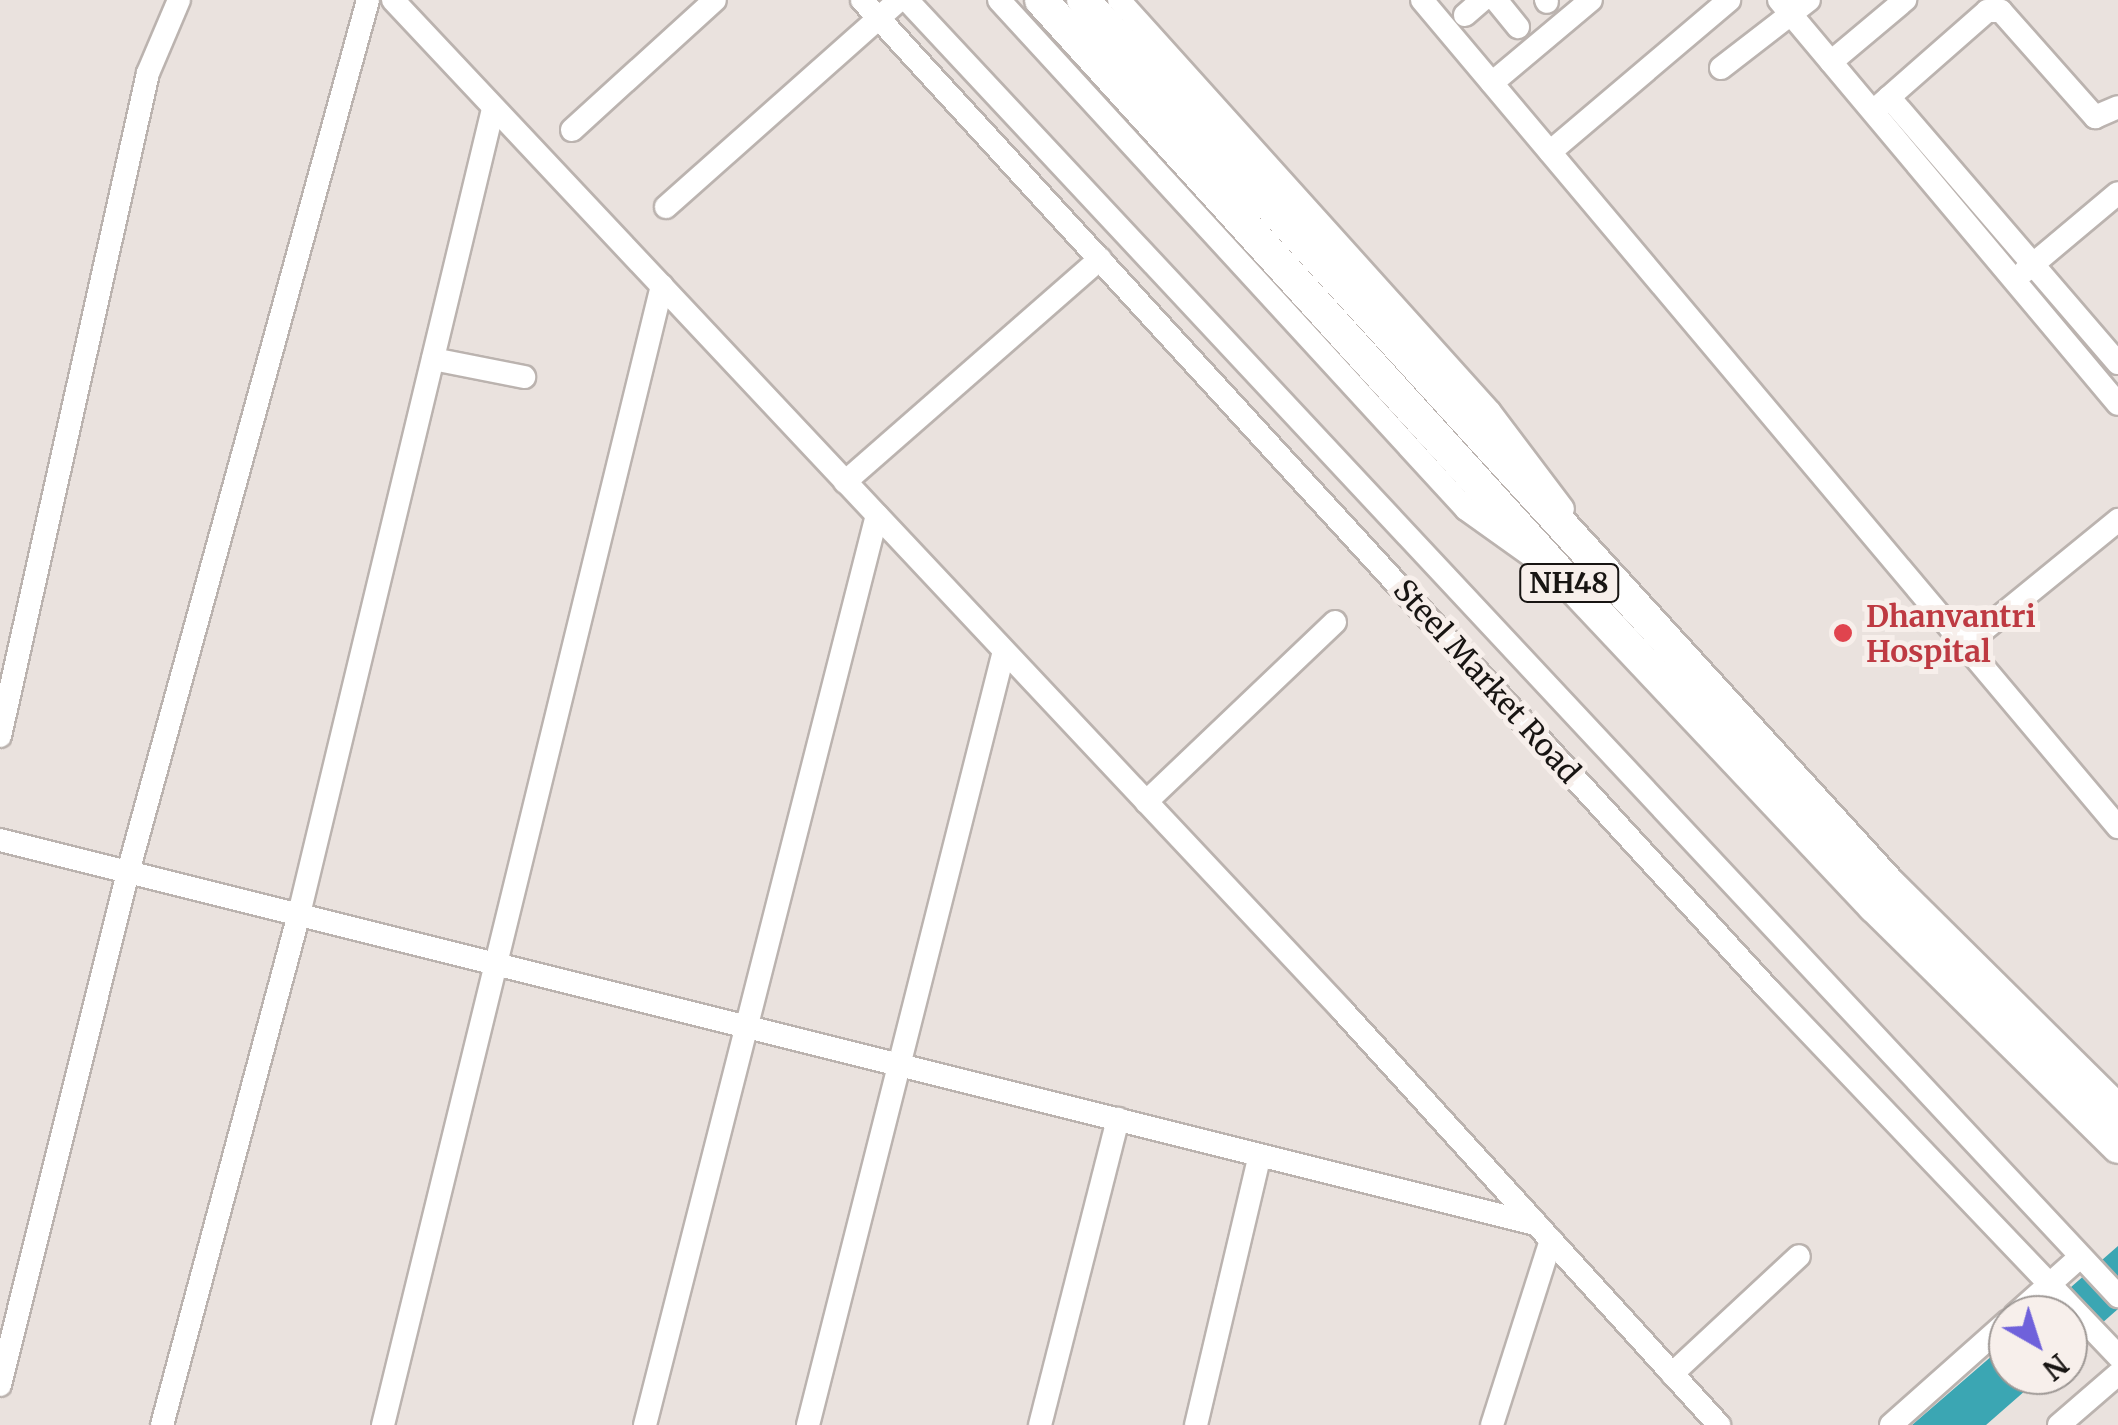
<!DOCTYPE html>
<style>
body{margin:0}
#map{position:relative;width:2118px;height:1425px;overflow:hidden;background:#eae2de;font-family:Merriweather,serif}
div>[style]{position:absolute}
.water>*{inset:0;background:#3ba6b3}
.roads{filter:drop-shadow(2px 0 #bbb3af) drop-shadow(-2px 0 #bbb3af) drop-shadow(0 2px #bbb3af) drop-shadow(0 -2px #bbb3af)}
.minor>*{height:22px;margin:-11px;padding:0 11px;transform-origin:11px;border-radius:11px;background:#fff}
.highway>*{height:32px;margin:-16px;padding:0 16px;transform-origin:16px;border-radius:16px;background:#fff}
.dots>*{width:28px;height:28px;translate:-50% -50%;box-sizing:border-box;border:5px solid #f7efeb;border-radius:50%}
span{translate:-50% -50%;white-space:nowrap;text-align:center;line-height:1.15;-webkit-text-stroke:10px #f7efeb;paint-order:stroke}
.shield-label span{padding:2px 8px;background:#f7efeb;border:2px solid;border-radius:8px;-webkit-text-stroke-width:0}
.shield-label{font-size:28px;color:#181513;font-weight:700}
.health-label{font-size:30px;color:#be3a42;font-weight:700}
.left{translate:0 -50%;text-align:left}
.street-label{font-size:30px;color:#181513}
.north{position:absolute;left:1988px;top:1295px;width:100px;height:100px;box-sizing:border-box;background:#f7efeb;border:2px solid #9e9895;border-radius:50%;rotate:141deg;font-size:28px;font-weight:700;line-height:40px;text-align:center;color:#181513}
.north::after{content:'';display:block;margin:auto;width:35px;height:45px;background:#6f61db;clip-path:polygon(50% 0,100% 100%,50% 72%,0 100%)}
</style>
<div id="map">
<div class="water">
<div style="clip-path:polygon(2118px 1246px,2118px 1309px,2068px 1353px,2068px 1315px,2039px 1315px)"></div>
<div style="clip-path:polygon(2008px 1342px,2008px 1375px,2043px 1375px,1986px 1425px,1912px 1425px)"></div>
</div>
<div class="roads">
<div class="minor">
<div style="left:393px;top:0;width:1386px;rotate:46.78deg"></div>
<div style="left:1342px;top:1010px;width:561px;rotate:47.75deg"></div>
<div style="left:862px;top:0;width:1343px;rotate:47.51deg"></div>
<div style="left:1769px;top:990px;width:506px;rotate:46.36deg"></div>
<div style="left:907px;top:0;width:1774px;rotate:46.94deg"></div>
<div style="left:999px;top:0;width:691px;rotate:47.46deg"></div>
<div style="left:1466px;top:509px;width:90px;rotate:35.5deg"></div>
<div style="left:1119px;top:0;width:554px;rotate:48deg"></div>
<div style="left:1490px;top:412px;width:121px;rotate:53deg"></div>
<div style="left:1422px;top:0;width:1081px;rotate:49.92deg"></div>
<div style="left:1496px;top:0;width:35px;rotate:51deg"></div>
<div style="left:1546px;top:0;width:2px;rotate:63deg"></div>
<div style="left:1779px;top:0;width:527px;rotate:50deg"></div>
<div style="left:1465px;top:15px;width:23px;rotate:-41deg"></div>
<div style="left:1831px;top:62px;width:97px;rotate:-40deg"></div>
<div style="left:1721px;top:68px;width:111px;rotate:-37.7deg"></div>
<div style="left:1492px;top:83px;width:129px;rotate:-40deg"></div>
<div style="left:1889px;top:97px;width:351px;rotate:49.3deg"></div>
<div style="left:1879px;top:106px;width:144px;rotate:-41.3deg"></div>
<div style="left:1987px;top:11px;width:14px"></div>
<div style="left:2001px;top:11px;width:142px;rotate:48.4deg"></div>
<div style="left:2095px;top:117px;width:25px;rotate:-23deg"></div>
<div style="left:572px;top:130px;width:193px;rotate:-42.3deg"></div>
<div style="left:1550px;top:152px;width:235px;rotate:-40.3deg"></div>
<div style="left:666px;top:207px;width:312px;rotate:-41.6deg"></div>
<div style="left:2025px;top:271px;width:121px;rotate:-40deg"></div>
<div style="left:433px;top:359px;width:93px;rotate:11.2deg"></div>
<div style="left:845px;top:482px;width:339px;rotate:-41.2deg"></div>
<div style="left:1965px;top:645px;width:198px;rotate:-39.2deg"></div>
<div style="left:0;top:736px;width:679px;rotate:-77.42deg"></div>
<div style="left:148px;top:73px;width:79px;rotate:-67deg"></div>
<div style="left:1146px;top:802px;width:261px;rotate:-43.6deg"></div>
<div style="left:0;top:840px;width:1583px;rotate:14.04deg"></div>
<div style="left:2015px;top:1315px;width:87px;rotate:-41.7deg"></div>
<div style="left:1672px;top:1374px;width:173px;rotate:-42.9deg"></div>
<div style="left:0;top:1385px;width:529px;rotate:-75.99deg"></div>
<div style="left:128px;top:872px;width:904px;rotate:-74.61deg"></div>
<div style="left:162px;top:1425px;width:529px;rotate:-74.99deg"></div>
<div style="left:299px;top:914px;width:828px;rotate:-76.45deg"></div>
<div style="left:383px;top:1425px;width:1173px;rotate:-76.24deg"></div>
<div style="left:645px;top:1425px;width:939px;rotate:-75.7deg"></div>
<div style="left:808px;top:1425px;width:798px;rotate:-75.79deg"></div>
<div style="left:1040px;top:1425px;width:316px;rotate:-75.7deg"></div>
<div style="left:1196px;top:1425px;width:277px;rotate:-76.7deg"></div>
<div style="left:1492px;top:1425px;width:194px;rotate:-72.3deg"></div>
<div style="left:1891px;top:1425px;width:157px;rotate:-41.6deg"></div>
<div style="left:2059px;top:1425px;width:78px;rotate:-40.8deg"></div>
</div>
<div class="highway">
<div style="left:1041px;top:0;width:773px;rotate:47.83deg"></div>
<div style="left:1560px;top:573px;width:458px;rotate:46.7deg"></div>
<div style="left:1874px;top:906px;width:343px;rotate:44.6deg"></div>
<div style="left:1083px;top:0;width:1198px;rotate:47.64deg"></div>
<div style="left:1890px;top:885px;width:321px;rotate:44.7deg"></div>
</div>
</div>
<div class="dots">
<div style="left:1843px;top:633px;background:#e0444e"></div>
</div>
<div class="shield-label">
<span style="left:1569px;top:583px">NH48</span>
</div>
<div class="health-label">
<span class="left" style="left:1866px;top:633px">Dhanvantri<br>Hospital</span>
</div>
<div class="street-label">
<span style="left:1487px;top:681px;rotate:48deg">Steel Market Road</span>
</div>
<div class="north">N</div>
</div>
